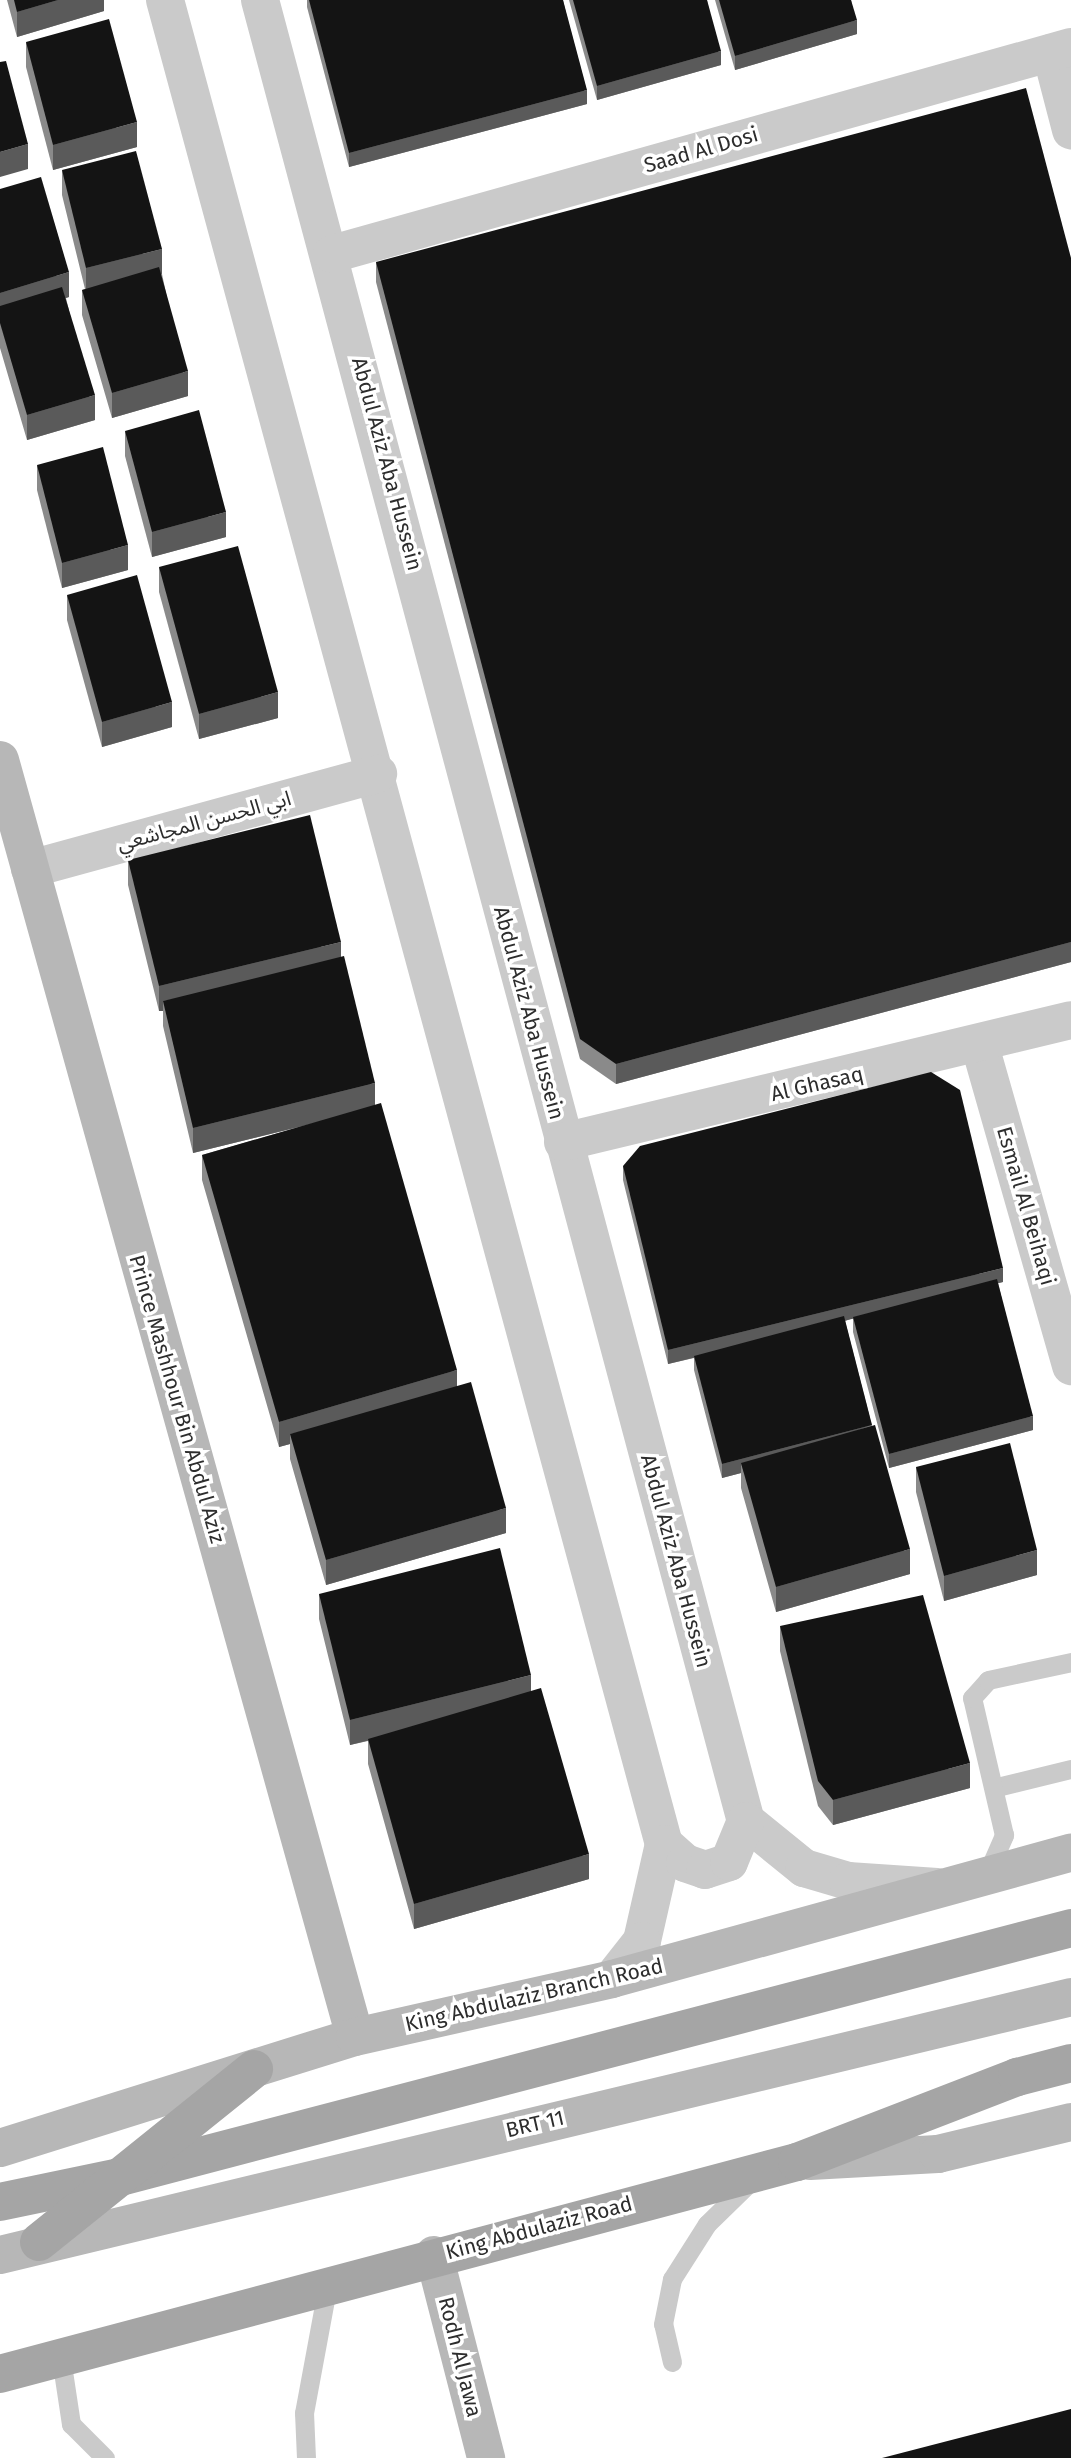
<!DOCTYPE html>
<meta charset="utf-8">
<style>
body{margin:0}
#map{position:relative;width:1071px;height:2458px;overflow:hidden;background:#fff;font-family:"Fira Sans","Noto Sans Arabic",sans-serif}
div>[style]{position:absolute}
.lane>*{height:19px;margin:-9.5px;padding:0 9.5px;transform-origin:9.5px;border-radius:9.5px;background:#cacaca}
.street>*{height:38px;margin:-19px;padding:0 19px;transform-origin:19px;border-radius:19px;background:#cacaca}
.secondary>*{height:38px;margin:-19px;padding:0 19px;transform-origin:19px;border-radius:19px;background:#b7b7b7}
.primary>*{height:38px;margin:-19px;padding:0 19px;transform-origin:19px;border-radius:19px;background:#a5a5a5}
.wall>*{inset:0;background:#8a8a8a}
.shaded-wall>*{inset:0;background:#5a5a5a}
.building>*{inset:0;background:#141414}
span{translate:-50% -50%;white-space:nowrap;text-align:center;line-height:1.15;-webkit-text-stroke:7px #fff;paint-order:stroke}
.street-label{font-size:21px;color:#2d2d2d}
</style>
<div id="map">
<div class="lane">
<div style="left:997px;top:1787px;width:76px;rotate:-13.7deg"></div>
<div style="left:987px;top:1874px;width:43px;rotate:-66.4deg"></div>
<div style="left:1004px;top:1835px;width:141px;rotate:-103.1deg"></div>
<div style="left:972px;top:1698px;width:24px;rotate:-48deg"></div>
<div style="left:988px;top:1680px;width:85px;rotate:-12.2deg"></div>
<div style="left:61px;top:2358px;width:67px;rotate:81.4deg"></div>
<div style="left:71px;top:2424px;width:48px;rotate:45deg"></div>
<div style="left:672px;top:2362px;width:39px;rotate:-103deg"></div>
<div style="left:663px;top:2324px;width:46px;rotate:-78.7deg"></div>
<div style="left:672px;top:2279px;width:65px;rotate:-57.5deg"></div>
<div style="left:707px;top:2224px;width:62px;rotate:-44.3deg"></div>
<div style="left:306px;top:2458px;width:45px;rotate:-92.5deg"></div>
<div style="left:304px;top:2413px;width:132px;rotate:-79.5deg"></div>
</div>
<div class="street">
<div style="left:165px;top:0;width:1910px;rotate:74.86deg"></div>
<div style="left:664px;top:1844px;width:99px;rotate:102.8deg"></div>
<div style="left:642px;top:1941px;width:48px;rotate:128.3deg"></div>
<div style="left:260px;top:0;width:1885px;rotate:75.06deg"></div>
<div style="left:746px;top:1821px;width:75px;rotate:39deg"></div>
<div style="left:804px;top:1868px;width:46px;rotate:16.5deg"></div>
<div style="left:848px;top:1881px;width:89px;rotate:3.9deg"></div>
<div style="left:1051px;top:53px;width:80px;rotate:75.4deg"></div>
<div style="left:332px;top:254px;width:767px;rotate:-15.65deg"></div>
<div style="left:30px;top:869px;width:361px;rotate:-15.3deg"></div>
<div style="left:980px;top:1046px;width:333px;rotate:74.1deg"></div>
<div style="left:563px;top:1142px;width:522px;rotate:-13.5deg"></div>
<div style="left:664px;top:1844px;width:28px;rotate:42deg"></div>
<div style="left:685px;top:1863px;width:21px;rotate:19deg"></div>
<div style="left:705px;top:1870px;width:25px;rotate:-18deg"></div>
<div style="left:729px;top:1862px;width:44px;rotate:-67.5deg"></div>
</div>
<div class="secondary">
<div style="left:0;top:760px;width:1325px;rotate:74.46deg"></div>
<div style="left:0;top:2148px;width:372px;rotate:-17.4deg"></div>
<div style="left:355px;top:2037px;width:263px;rotate:-12.7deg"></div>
<div style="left:612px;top:1979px;width:476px;rotate:-15.4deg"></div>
<div style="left:810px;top:2161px;width:128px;rotate:-3.1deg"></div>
<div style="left:938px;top:2154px;width:137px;rotate:-13.5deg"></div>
<div style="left:0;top:2255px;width:1102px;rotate:-13.54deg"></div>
<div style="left:434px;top:2255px;width:210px;rotate:75.6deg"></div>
</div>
<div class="primary">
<div style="left:0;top:2202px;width:123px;rotate:-11.8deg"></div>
<div style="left:120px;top:2177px;width:983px;rotate:-14.67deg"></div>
<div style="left:39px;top:2242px;width:276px;rotate:-38.8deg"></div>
<div style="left:0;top:2374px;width:825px;rotate:-14.9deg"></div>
<div style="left:797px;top:2162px;width:236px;rotate:-21.1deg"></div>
<div style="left:1017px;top:2077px;width:56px;rotate:-14.5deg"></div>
</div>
<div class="wall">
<div style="clip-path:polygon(7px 0,104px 0,104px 11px,17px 37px)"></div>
<div style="clip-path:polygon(307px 0,563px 0,587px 104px,349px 167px,307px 7px)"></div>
<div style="clip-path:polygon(569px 0,707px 0,721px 65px,597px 100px)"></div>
<div style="clip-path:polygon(715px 0,851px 0,857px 34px,735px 70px)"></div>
<div style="clip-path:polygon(26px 42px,137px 147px,53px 170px,26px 67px)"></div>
<div style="clip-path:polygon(62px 170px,162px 274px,188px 396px,112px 418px,82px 315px,82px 290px,85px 289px,62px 195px)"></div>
<div style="clip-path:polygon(0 189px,69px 297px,66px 298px,95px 420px,27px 440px,0 348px)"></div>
<div style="clip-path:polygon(1071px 258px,1071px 962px,616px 1084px,580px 1059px,376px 282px,376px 262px)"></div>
<div style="clip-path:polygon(125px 431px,226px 537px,152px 557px,125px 456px)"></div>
<div style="clip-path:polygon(37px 465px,128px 570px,62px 588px,37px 490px)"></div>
<div style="clip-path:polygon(159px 567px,278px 718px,199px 739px,159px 592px)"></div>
<div style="clip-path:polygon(67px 595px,172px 727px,102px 747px,67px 620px)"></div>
<div style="clip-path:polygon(128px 860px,341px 957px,375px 1105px,457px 1386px,506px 1533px,326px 1585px,290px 1459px,290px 1444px,279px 1447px,202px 1180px,202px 1155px,303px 1126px,193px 1153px,163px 1026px,163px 1011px,159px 1011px,128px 885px)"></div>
<div style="clip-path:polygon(623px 1166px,1003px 1282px,998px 1283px,1033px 1430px,889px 1468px,853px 1332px,853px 1318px,845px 1321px,910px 1574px,776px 1612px,741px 1488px,741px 1473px,722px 1478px,694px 1370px,694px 1358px,668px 1364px,623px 1180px)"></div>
<div style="clip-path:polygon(916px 1467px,1037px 1575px,944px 1601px,916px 1492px)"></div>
<div style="clip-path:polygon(319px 1594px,531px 1691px,589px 1879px,414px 1929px,368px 1764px,368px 1741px,350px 1745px,319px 1619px)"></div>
<div style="clip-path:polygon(780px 1626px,970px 1788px,833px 1825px,818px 1806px,780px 1651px)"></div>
</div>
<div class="shaded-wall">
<div style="clip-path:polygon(58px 0,104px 0,104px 11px,17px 37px,17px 12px)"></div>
<div style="clip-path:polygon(857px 20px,857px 34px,735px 70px,735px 56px)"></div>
<div style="clip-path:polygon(721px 51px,721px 65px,597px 100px,597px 86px)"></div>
<div style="clip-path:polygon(587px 90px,587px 104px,349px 167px,349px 153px)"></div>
<div style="clip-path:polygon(137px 122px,137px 147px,53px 170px,53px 145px)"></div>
<div style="clip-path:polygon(28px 144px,28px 169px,0 177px,0 152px)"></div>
<div style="clip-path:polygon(162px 249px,162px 274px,86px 293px,86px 268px)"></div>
<div style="clip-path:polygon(69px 272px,69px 297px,0 318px,0 293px)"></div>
<div style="clip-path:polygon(188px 371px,188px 396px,112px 418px,112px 393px)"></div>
<div style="clip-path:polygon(95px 395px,95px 420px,27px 440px,27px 415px)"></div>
<div style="clip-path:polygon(226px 512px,226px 537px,152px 557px,152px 532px)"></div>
<div style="clip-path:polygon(128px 545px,128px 570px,62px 588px,62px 563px)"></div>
<div style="clip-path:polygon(278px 692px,278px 718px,199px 739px,199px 714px)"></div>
<div style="clip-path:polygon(172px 702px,172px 727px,102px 747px,102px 722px)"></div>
<div style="clip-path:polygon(341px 942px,341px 967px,163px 1001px,163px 1011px,159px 1011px,159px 986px)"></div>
<div style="clip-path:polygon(1071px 942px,1071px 962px,616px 1084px,616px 1064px)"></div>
<div style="clip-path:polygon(375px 1083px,375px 1108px,193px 1153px,193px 1128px)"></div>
<div style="clip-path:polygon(1003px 1268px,1003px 1282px,668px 1364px,668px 1350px)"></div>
<div style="clip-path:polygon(457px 1370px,457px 1395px,290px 1434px,290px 1444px,279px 1447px,279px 1422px)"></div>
<div style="clip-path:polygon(1033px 1416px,1033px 1430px,889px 1468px,889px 1454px)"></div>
<div style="clip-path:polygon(872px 1425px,744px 1473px,741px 1463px,741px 1473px,722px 1478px,722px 1464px)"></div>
<div style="clip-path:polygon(506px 1508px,506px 1533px,326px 1585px,326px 1560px)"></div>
<div style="clip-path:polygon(910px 1549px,910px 1574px,776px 1612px,776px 1587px)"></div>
<div style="clip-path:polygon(1037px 1550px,1037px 1575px,944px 1601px,944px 1576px)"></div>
<div style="clip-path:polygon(531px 1675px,531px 1700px,350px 1745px,350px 1720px)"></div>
<div style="clip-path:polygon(970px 1763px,970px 1788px,833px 1825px,833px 1800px)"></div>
<div style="clip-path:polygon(589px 1854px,589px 1879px,414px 1929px,414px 1904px)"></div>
</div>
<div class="building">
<div style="clip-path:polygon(14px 0,58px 0,17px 12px)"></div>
<div style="clip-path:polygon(309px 0,563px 0,587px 90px,349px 153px)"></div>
<div style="clip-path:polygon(573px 0,707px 0,721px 51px,597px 86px)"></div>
<div style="clip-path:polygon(719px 0,851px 0,857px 20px,735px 56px)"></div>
<div style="clip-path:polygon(109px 19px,137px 122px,53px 145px,26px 42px)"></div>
<div style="clip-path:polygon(6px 61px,28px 144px,0 152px,0 62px)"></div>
<div style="clip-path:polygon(1026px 88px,1071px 258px,1071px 942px,616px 1064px,580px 1039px,376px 262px)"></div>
<div style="clip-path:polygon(136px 151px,162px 249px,86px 268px,62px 170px)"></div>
<div style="clip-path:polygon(41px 177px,69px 272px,0 293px,0 189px)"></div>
<div style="clip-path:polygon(159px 267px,188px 371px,112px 393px,82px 290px)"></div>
<div style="clip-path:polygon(62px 287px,95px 395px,27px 415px,0 323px,0 306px)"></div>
<div style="clip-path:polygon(199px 410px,226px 512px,152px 532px,125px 431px)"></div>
<div style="clip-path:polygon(103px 447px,128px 545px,62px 563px,37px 465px)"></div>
<div style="clip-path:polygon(238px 546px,278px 692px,199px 714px,159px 567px)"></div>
<div style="clip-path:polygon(137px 575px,172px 702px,102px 722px,67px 595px)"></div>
<div style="clip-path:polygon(310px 815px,341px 942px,159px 986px,128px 860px)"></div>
<div style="clip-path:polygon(344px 956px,375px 1083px,193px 1128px,163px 1001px)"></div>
<div style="clip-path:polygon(931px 1072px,960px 1090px,1003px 1268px,668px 1350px,623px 1166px,640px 1146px)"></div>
<div style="clip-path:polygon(381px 1103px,457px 1370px,279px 1422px,202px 1155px)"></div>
<div style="clip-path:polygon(997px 1279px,1033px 1416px,889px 1454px,853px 1317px)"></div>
<div style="clip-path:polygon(844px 1316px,872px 1425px,722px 1464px,694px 1356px)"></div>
<div style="clip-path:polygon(471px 1382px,506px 1508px,326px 1560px,290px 1434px)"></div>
<div style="clip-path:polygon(875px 1425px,910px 1549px,776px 1587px,741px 1463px)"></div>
<div style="clip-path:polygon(1010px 1443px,1037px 1550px,944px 1576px,916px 1467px)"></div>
<div style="clip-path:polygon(500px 1548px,531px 1675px,350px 1720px,319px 1594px)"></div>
<div style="clip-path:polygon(923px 1595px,970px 1763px,833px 1800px,818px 1781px,780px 1626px)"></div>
<div style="clip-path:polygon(541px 1688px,589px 1854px,414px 1904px,368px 1739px)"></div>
<div style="clip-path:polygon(1071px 2409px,1071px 2458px,882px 2458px)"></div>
</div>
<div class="street-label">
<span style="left:701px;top:150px;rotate:-16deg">Saad Al Dosi</span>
<span style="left:387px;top:464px;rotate:75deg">Abdul Aziz Aba Hussein</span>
<span style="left:204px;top:821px;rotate:-15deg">ابي الحسن المجاشعي</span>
<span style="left:529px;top:1013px;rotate:75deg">Abdul Aziz Aba Hussein</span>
<span style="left:817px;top:1084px;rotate:-13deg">Al Ghasaq</span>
<span style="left:1026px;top:1206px;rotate:74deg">Esmail Al Beihaqi</span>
<span style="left:177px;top:1399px;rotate:74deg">Prince Mashhour Bin Abdul Aziz</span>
<span style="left:676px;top:1561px;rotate:75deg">Abdul Aziz Aba Hussein</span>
<span style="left:534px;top:1995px;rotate:-13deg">King Abdulaziz Branch Road</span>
<span style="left:535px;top:2124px;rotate:-13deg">BRT 11</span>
<span style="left:539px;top:2228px;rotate:-15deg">King Abdulaziz Road</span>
<span style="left:460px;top:2357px;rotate:76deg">Rodh Al Jawa</span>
</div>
</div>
